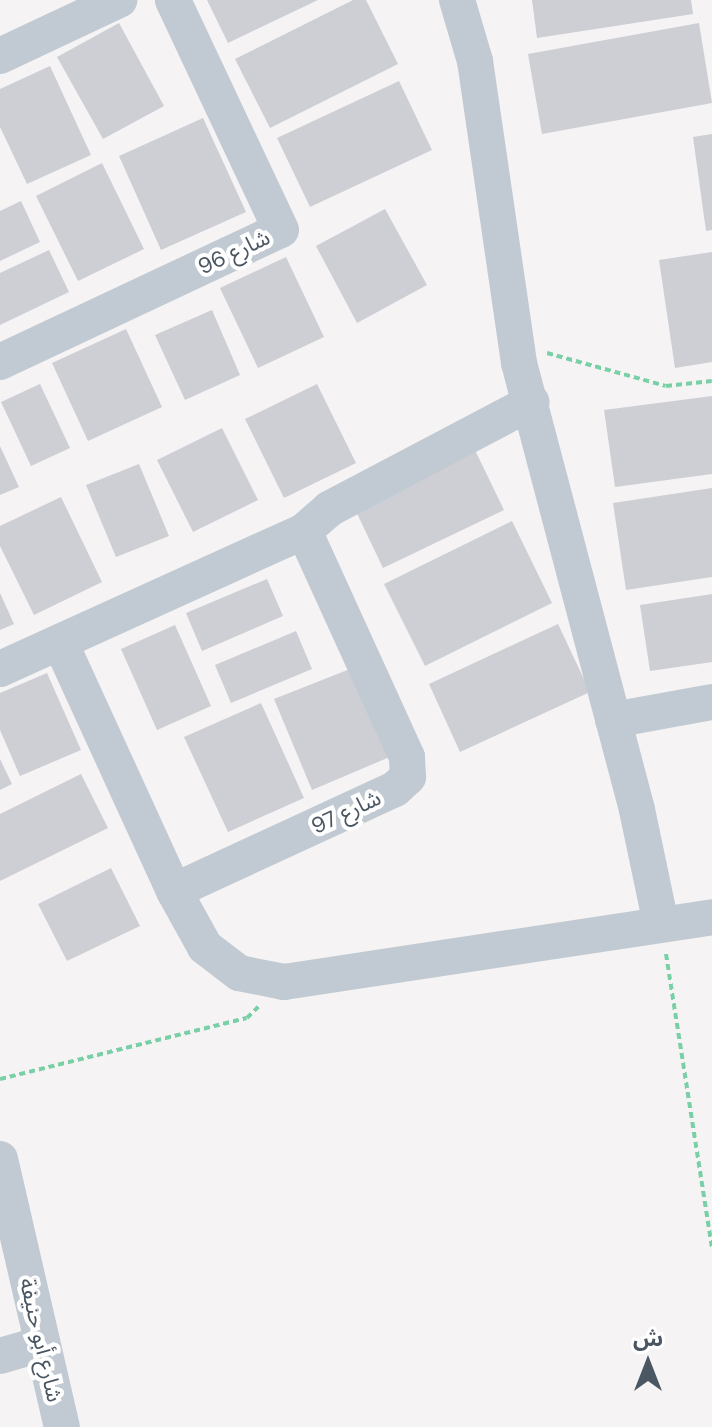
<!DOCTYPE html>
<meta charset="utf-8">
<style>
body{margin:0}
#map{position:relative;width:712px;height:1427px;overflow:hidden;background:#f5f3f3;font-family:"DM Sans","Noto Sans Arabic",sans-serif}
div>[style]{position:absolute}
.building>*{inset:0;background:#cdcfd5}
.path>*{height:4px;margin-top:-2px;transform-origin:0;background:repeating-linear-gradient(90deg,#7ad0a6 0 6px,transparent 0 10px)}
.minor>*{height:36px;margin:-18px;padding:0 18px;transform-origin:18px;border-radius:18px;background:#c1cad2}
span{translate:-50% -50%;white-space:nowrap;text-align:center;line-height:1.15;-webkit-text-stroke:8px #fff;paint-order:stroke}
.street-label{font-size:22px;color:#4a5661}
.north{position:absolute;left:608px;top:1323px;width:80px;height:80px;-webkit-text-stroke:6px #fff;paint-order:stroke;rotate:0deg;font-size:22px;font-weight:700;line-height:32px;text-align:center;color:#4a5661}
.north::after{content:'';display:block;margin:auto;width:28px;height:36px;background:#4a5661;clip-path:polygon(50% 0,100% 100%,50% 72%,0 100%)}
</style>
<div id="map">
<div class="building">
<div style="clip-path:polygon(207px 0,318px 0,228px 43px)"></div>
<div style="clip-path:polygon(353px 0,366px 0,398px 64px,270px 128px,235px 59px)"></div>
<div style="clip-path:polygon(532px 0,691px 0,693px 14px,537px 38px)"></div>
<div style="clip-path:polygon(119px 23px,164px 106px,103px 139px,57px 57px)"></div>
<div style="clip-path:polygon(699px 23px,712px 103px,542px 134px,528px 54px)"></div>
<div style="clip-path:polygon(50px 66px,91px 155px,27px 184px,0 127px,0 89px)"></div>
<div style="clip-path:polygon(399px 81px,432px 150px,310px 207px,277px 138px)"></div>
<div style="clip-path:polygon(203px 118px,246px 212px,161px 250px,119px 156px)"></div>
<div style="clip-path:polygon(712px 134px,712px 230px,706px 231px,693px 137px)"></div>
<div style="clip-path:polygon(102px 163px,144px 249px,78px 281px,36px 196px)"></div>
<div style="clip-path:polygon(21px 201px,40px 242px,0 261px,0 211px)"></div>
<div style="clip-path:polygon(385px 209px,427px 285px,357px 323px,316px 246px)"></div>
<div style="clip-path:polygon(49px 250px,69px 292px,0 325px,0 273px)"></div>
<div style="clip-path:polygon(712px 252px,712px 362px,675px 368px,659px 260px)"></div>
<div style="clip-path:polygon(286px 257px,324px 337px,258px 368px,220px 288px)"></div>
<div style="clip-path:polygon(212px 310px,240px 375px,185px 400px,155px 335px)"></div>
<div style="clip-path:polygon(126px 329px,162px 407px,88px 441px,52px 363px)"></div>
<div style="clip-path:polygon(40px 384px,70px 448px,31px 466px,1px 402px)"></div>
<div style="clip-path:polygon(317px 384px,356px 463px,284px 498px,245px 419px)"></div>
<div style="clip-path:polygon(712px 396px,712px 474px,615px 487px,604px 410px)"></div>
<div style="clip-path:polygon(222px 428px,258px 500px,193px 532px,157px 460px)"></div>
<div style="clip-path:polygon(0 446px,19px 487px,0 495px)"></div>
<div style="clip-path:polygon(473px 446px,504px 510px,383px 568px,352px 503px)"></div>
<div style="clip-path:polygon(139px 464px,169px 536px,116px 557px,86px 485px)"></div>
<div style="clip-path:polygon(712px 488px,712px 577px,626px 590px,613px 503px)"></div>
<div style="clip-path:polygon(61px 497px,102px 582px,34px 615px,0 546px,0 526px)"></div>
<div style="clip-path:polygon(512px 521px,552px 603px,425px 666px,384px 584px)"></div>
<div style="clip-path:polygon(267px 579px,283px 616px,202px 651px,186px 613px)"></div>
<div style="clip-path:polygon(0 593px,14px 624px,0 630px)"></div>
<div style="clip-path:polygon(712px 594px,712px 662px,650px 671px,640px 605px)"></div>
<div style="clip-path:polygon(558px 624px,590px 692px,460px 752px,429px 684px)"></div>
<div style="clip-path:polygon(175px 625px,211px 706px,157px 730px,121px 649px)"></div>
<div style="clip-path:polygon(296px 631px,312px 669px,231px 703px,215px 665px)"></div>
<div style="clip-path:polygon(355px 667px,392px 756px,312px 790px,274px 699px)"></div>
<div style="clip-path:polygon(47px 673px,81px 750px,20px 776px,0 730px,0 693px)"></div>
<div style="clip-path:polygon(261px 703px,304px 798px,228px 832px,184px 737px)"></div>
<div style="clip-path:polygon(0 759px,12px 784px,0 790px)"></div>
<div style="clip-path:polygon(81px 774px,108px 828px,0 881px,0 814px)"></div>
<div style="clip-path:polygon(111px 868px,140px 926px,67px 961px,38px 904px)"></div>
</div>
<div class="path">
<div style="left:547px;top:353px;width:123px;rotate:15.5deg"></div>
<div style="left:666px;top:386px;width:46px;rotate:-6.2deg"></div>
<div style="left:666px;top:954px;width:298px;rotate:81.1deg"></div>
<div style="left:0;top:1079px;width:254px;rotate:-13.9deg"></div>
<div style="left:247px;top:1018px;width:17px;rotate:-45deg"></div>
</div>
<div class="minor">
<div style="left:457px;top:0;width:64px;rotate:73.6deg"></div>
<div style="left:475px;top:61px;width:305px;rotate:81.7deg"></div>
<div style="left:519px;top:363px;width:462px;rotate:75.2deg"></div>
<div style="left:637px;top:810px;width:116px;rotate:78.1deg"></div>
<div style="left:0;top:56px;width:132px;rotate:-25.2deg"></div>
<div style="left:0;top:362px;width:310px;rotate:-25.2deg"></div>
<div style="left:281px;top:230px;width:254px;rotate:-115.2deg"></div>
<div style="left:60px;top:642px;width:274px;rotate:65.4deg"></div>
<div style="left:174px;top:891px;width:64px;rotate:61deg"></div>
<div style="left:205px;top:947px;width:43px;rotate:37.4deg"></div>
<div style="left:239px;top:973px;width:46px;rotate:11.3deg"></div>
<div style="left:284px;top:982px;width:433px;rotate:-8.6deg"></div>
<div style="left:0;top:669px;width:334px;rotate:-24.4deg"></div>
<div style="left:304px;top:531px;width:33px;rotate:-41deg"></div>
<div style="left:329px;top:509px;width:229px;rotate:-27.8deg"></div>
<div style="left:613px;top:720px;width:101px;rotate:-10.3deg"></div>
<div style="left:174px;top:891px;width:243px;rotate:-24.8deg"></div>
<div style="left:395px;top:789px;width:18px;rotate:-43deg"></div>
<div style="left:408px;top:777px;width:20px;rotate:-93deg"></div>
<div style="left:407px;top:757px;width:248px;rotate:-114.5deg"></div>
<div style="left:0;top:1159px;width:275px;rotate:77deg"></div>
<div style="left:0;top:1356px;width:43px;rotate:-16.3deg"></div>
</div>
<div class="street-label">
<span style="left:234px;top:252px;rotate:-25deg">شارع 96</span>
<span style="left:346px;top:812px;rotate:-25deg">شارع 97</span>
<span style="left:41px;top:1340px;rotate:77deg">شارع أبو حنيفة</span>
</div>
<div class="north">ش</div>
</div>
